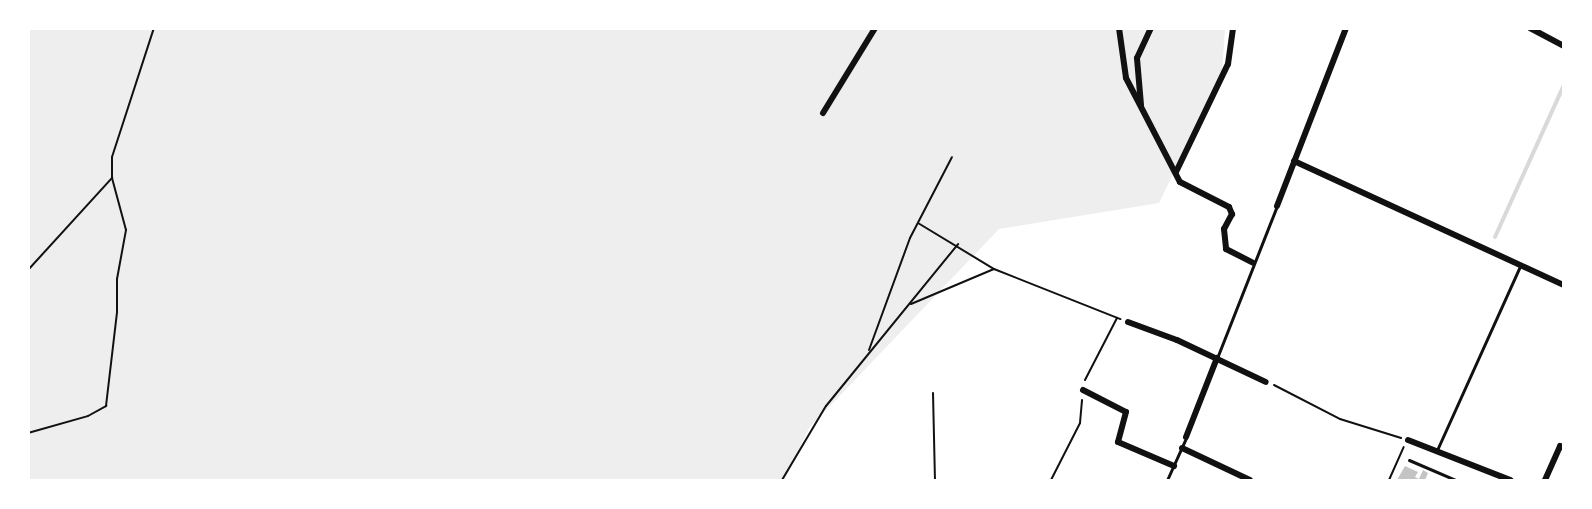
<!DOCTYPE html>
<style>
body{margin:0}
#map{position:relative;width:1592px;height:509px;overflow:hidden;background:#fff;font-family:"Space Grotesk",sans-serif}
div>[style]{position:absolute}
.green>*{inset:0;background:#eee}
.stream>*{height:4px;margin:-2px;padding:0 2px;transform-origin:2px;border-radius:2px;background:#d9d9d9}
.building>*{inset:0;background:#c4c4c4}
.path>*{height:2px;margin:-1px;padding:0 1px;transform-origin:1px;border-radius:1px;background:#111}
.service>*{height:3px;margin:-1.5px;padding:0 1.5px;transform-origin:1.5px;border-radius:1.5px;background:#111}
.minor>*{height:6px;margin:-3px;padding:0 3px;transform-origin:3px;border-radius:3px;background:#111}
span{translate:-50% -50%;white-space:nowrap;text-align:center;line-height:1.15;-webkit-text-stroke:4.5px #fff;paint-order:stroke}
.frame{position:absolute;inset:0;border:30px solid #fff;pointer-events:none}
</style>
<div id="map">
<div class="green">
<div style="clip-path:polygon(28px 29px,1225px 29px,1222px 72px,1159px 203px,999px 229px,809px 428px,785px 480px,29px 480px)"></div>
</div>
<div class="stream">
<div style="left:1495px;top:237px;width:167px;rotate:-65.6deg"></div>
</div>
<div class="building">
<div style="clip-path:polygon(1405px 466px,1418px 472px,1415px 477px,1419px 479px,1423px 470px,1428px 473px,1425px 480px,1397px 480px)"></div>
</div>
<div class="path">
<div style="left:918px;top:223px;width:89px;rotate:31.2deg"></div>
<div style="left:994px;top:269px;width:136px;rotate:21.6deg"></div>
<div style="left:28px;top:270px;width:125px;rotate:-47.6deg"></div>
<div style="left:911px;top:304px;width:90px;rotate:-22.9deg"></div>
<div style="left:869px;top:350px;width:119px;rotate:-69.9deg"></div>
<div style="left:910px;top:238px;width:91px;rotate:-62.6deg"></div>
<div style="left:1085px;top:380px;width:70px;rotate:-62.7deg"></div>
<div style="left:1274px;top:385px;width:74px;rotate:27.3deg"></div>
<div style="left:1340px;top:419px;width:64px;rotate:17.3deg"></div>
<div style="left:933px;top:393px;width:87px;rotate:88.7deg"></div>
<div style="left:28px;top:433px;width:62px;rotate:-15.8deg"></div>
<div style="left:88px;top:416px;width:21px;rotate:-29deg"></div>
<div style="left:106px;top:406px;width:95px;rotate:-83.3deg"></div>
<div style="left:117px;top:312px;width:33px;rotate:-90deg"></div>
<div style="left:117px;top:279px;width:50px;rotate:-79.6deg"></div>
<div style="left:126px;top:230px;width:54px;rotate:-105.1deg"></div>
<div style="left:112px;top:178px;width:21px;rotate:-90deg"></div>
<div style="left:112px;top:157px;width:136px;rotate:-72deg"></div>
<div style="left:782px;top:480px;width:86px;rotate:-59.3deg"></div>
<div style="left:826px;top:406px;width:209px;rotate:-50.8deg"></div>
<div style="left:1051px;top:480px;width:64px;rotate:-63deg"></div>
<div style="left:1080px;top:423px;width:23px;rotate:-85deg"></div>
<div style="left:1389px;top:480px;width:36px;rotate:-66deg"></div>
</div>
<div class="service">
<div style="left:1217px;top:358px;width:163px;rotate:-68.5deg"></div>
<div style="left:1437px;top:450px;width:202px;rotate:-65.7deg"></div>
<div style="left:1409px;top:460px;width:51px;rotate:23.1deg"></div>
<div style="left:1167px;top:480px;width:46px;rotate:-65.7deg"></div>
</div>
<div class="minor">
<div style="left:1119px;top:28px;width:50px;rotate:82deg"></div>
<div style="left:1126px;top:78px;width:117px;rotate:62.6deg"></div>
<div style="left:1180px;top:182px;width:55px;rotate:27deg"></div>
<div style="left:1229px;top:207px;width:8px;rotate:67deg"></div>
<div style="left:1232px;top:214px;width:17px;rotate:118deg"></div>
<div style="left:1224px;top:229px;width:20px;rotate:84deg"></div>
<div style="left:1226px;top:249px;width:30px;rotate:27deg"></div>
<div style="left:1530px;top:28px;width:38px;rotate:28deg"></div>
<div style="left:1141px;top:105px;width:47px;rotate:-94.9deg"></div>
<div style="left:1137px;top:58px;width:33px;rotate:-65deg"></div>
<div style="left:823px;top:113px;width:100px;rotate:-58.5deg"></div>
<div style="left:1294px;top:161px;width:297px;rotate:24.7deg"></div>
<div style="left:1176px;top:172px;width:120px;rotate:-64.3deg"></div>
<div style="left:1228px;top:64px;width:36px;rotate:-82deg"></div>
<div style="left:1277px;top:206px;width:191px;rotate:-68.8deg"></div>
<div style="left:1128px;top:322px;width:52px;rotate:20.2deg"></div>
<div style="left:1177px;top:340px;width:98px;rotate:25.3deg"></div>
<div style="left:1083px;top:390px;width:48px;rotate:27.1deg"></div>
<div style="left:1126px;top:412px;width:31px;rotate:105deg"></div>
<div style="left:1118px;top:442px;width:61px;rotate:23.2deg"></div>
<div style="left:1186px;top:437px;width:85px;rotate:-68.6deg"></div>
<div style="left:1408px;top:440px;width:110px;rotate:21.4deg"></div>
<div style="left:1182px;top:448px;width:75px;rotate:25.2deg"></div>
<div style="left:1545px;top:480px;width:37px;rotate:-66deg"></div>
<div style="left:1560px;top:446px;width:4px;rotate:27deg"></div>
</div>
<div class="frame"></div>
</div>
